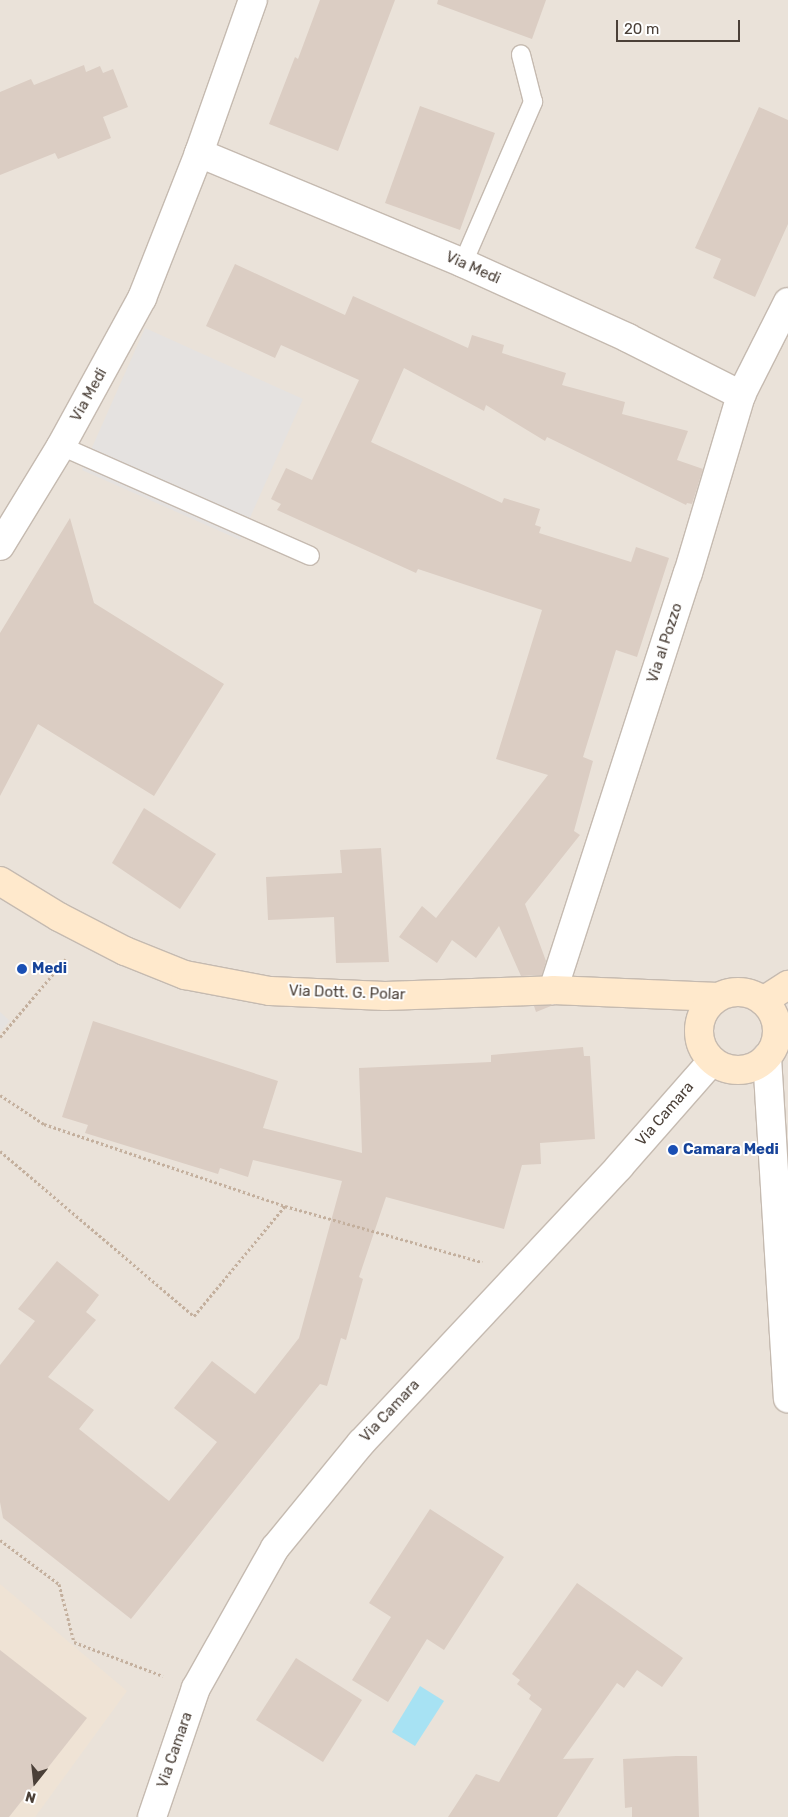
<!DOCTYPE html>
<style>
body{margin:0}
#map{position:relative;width:788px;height:1817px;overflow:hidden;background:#f6f1eb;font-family:Rubik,sans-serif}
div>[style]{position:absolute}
.residential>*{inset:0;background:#eae2d9}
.education>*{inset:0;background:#efe3d5}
.parking>*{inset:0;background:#e5e2e0}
.water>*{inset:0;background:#a7e2f3}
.building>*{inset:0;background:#dbcdc3}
.path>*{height:3px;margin-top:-1.5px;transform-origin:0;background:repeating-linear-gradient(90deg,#c4b09e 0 2.5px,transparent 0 5px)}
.roads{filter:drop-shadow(1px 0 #c5bab0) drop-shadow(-1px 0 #c5bab0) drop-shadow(0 1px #c5bab0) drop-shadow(0 -1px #c5bab0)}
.lane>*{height:18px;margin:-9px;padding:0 9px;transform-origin:9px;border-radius:9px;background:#fff}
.street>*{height:28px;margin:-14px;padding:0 14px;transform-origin:14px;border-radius:14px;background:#fff}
.secondary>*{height:28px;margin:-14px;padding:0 14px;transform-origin:14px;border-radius:14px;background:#ffe9cc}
.secondary>.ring{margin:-14px;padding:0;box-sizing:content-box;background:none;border:28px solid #ffe9cc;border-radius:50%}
.dots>*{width:14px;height:14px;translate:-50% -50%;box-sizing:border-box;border:2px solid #fff;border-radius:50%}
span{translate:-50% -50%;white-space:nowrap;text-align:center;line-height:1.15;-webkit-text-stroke:4px #fff;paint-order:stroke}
.street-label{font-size:15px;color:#4b4038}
.transit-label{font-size:15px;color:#164399;font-weight:700}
.left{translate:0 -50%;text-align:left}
.north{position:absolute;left:10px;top:1757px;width:50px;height:50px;-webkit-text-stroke:4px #fff;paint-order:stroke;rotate:196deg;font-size:14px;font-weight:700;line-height:20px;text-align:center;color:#4b4038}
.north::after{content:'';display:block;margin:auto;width:18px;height:22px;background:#4b4038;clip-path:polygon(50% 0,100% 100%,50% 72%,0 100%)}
.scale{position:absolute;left:616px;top:20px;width:124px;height:22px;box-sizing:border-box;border:2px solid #4b4038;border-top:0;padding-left:6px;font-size:15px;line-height:18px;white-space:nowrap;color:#4b4038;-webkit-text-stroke:4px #fff;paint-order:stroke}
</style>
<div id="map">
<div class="residential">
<div style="clip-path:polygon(0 0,788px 0,788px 1817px,0 1817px)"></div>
</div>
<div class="education">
<div style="clip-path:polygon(0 1584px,127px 1691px,35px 1817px,0 1817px)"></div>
</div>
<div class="parking">
<div style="clip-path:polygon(145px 328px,303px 399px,240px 540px,82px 470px)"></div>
<div style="clip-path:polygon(0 1012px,10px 1021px,0 1032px)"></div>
</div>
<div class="water">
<div style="clip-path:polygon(420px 1686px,444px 1701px,415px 1746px,392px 1732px)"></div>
</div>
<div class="building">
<div style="clip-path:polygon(320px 0,395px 0,338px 151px,269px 124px,295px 57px,298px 59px)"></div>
<div style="clip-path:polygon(438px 0,546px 0,532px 39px,437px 4px)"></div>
<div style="clip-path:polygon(84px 65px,86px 72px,100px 66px,103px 73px,113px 69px,128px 107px,103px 117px,111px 138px,58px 159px,55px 153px,0 175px,0 92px,31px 79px,34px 85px)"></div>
<div style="clip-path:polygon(420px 106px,495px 133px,460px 230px,385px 203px)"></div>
<div style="clip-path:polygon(759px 107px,788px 120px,788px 224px,755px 297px,713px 278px,721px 259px,695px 248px)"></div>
<div style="clip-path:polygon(235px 264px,345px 315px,353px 296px,468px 348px,472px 335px,504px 345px,502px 353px,566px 373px,562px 385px,625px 402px,622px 414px,688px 431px,677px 460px,703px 469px,692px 504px,687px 503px,686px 505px,547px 437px,545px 441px,486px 405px,484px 411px,404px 368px,371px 442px,502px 503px,504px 498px,540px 509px,535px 525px,541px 527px,539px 533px,631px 562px,636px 547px,669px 558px,637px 657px,616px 650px,583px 757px,593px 761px,574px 831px,580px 835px,525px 904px,546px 961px,542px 975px,521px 976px,499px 926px,476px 958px,452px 940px,437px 963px,399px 937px,422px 906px,436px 918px,548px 775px,496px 759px,542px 610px,418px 569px,416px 573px,277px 510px,281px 504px,271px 499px,286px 468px,312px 480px,359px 380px,281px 345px,275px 358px,206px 326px)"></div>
<div style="clip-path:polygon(70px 518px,94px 603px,224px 684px,154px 796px,38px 724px,0 796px,0 633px)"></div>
<div style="clip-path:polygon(144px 808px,216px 854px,180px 909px,112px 863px)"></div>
<div style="clip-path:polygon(381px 848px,389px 962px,336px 963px,334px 917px,268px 920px,266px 877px,342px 873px,340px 850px)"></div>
<div style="clip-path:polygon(534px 1006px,551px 1006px,536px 1012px)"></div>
<div style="clip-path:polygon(93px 1021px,278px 1081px,263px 1128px,362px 1153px,359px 1068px,491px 1062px,491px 1055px,583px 1047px,584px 1056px,590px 1056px,595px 1139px,540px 1143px,541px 1164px,522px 1165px,504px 1229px,386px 1197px,359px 1277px,363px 1279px,346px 1340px,341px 1338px,327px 1386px,320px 1384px,131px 1619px,3px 1518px,0 1502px,0 1365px,35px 1321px,18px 1309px,57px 1261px,99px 1295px,86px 1312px,96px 1320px,48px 1377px,94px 1410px,79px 1429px,169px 1501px,217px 1442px,174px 1408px,212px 1361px,255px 1394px,299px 1338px,342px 1181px,253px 1160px,248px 1177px,220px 1168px,218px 1174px,85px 1133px,88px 1125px,62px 1117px)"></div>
<div style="clip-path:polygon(430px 1509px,504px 1557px,444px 1650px,427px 1639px,388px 1702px,352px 1680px,391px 1617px,369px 1603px)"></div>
<div style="clip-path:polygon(577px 1583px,683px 1658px,662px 1687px,637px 1670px,624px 1688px,617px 1683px,563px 1759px,594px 1758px,557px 1817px,448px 1817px,476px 1774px,499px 1782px,542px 1709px,529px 1699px,531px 1695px,517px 1684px,520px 1680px,512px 1674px)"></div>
<div style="clip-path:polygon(0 1650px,87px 1718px,9px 1817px,0 1817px)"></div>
<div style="clip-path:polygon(296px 1658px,362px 1700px,323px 1762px,256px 1720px)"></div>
<div style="clip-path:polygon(676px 1756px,697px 1756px,699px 1817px,632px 1817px,632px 1807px,625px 1808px,623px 1759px)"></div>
</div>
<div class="path">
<div style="left:0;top:1037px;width:102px;rotate:-49.8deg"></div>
<div style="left:0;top:1095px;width:53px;rotate:33.4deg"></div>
<div style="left:44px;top:1124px;width:255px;rotate:18.8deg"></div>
<div style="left:285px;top:1206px;width:205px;rotate:15.9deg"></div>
<div style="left:0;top:1151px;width:255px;rotate:40.4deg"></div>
<div style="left:194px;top:1316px;width:143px;rotate:-50.4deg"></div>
<div style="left:0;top:1540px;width:74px;rotate:36.7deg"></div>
<div style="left:59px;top:1584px;width:60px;rotate:75.5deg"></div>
<div style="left:74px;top:1642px;width:95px;rotate:20.9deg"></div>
</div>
<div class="roads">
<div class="lane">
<div style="left:463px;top:263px;width:176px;rotate:-66.5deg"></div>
<div style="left:533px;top:102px;width:49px;rotate:-104.3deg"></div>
<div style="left:61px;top:446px;width:272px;rotate:23.8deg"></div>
</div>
<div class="street">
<div style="left:199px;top:153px;width:286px;rotate:22.6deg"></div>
<div style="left:463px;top:263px;width:181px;rotate:24.4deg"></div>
<div style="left:628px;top:338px;width:127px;rotate:26.8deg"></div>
<div style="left:0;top:546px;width:117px;rotate:-58.6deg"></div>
<div style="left:61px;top:446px;width:169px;rotate:-61.3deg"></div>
<div style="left:142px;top:298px;width:156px;rotate:-68.5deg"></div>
<div style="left:199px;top:153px;width:162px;rotate:-70.6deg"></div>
<div style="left:553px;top:990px;width:438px;rotate:-72.1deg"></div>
<div style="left:688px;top:573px;width:186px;rotate:-73.4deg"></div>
<div style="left:741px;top:395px;width:104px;rotate:-63.2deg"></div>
<div style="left:767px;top:1057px;width:342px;rotate:86.5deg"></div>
<div style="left:152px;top:1817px;width:136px;rotate:-71.2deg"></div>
<div style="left:196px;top:1688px;width:161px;rotate:-60.6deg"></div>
<div style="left:275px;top:1548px;width:136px;rotate:-50.7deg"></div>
<div style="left:361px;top:1443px;width:378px;rotate:-46.9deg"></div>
<div style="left:619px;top:1167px;width:141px;rotate:-48.7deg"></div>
</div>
<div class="secondary">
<div style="left:0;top:881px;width:69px;rotate:31.4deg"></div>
<div style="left:59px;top:917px;width:74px;rotate:27.3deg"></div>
<div style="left:125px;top:951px;width:65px;rotate:21.8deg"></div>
<div style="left:185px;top:975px;width:86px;rotate:10.7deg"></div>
<div style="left:270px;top:991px;width:115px;rotate:2.5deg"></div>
<div style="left:385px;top:996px;width:168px;rotate:-2deg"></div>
<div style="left:553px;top:990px;width:165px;rotate:2.4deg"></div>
<div class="ring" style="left:699px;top:992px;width:50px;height:50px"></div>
<div style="left:763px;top:1001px;width:30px;rotate:-33deg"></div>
</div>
</div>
<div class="dots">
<div style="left:22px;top:969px;background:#1a4fb4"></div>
<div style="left:673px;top:1150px;background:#1a4fb4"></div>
</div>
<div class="street-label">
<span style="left:473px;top:268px;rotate:24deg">Via Medi</span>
<span style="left:89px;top:395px;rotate:-61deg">Via Medi</span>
<span style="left:665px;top:643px;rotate:-72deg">Via al Pozzo</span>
<span style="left:347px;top:993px;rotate:2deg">Via Dott. G. Polar</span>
<span style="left:665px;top:1114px;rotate:-49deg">Via Camara</span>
<span style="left:390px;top:1411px;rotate:-47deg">Via Camara</span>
<span style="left:175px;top:1750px;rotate:-71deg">Via Camara</span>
</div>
<div class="transit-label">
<span class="left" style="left:32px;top:969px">Medi</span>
<span class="left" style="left:683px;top:1150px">Camara Medi</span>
</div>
<div class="north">N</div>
<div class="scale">20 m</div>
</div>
